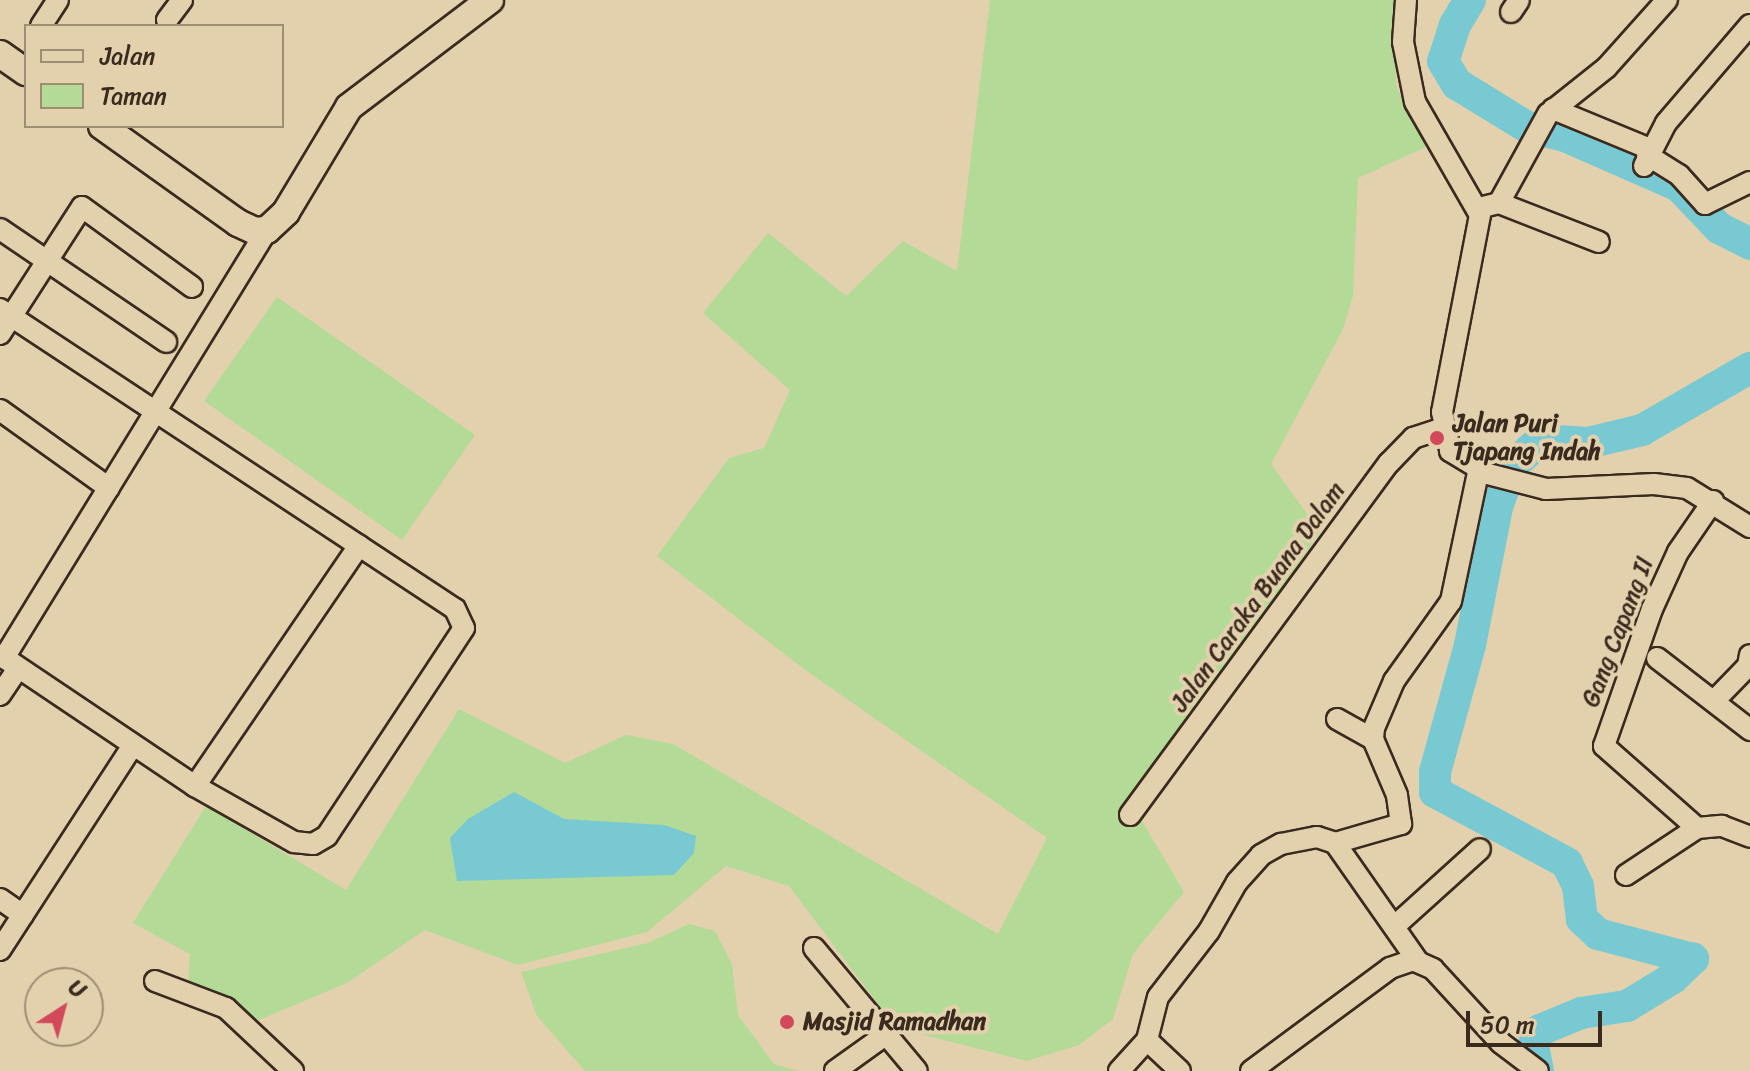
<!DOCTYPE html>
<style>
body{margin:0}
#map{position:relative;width:1750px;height:1071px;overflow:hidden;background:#e3d1ae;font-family:Sriracha,sans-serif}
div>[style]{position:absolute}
.green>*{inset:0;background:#b3da96}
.water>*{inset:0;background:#78c9d2}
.river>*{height:32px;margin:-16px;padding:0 16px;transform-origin:16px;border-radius:16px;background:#78c9d2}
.roads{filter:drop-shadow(2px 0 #3b2a1e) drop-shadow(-2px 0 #3b2a1e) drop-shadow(0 2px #3b2a1e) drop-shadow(0 -2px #3b2a1e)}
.minor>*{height:20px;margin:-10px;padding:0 10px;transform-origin:10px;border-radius:10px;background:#e3d1ae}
.major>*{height:26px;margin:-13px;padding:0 13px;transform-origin:13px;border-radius:13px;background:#e3d1ae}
.dots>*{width:22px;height:22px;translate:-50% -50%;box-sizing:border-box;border:4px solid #e3d1ae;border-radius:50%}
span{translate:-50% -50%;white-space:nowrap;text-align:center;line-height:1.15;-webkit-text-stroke:8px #e3d1ae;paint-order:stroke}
.poi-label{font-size:24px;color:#3b2a1e;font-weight:700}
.left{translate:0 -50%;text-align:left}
.street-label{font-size:24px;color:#3b2a1e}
.legend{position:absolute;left:24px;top:24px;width:260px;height:104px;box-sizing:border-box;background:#e3d1ae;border:2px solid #a08e74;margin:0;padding:10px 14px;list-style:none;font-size:24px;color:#3b2a1e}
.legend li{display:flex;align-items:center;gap:16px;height:40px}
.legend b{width:40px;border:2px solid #a08e74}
.north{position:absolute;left:24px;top:967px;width:80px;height:80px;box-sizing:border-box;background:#e3d1ae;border:2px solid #a08e74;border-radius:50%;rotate:36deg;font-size:22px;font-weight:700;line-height:32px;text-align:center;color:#3b2a1e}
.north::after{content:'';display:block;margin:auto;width:28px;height:36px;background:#d1495b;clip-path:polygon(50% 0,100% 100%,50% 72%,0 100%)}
.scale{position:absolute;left:1466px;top:1011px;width:136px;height:36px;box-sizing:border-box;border:4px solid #3b2a1e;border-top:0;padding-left:10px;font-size:24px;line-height:28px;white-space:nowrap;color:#3b2a1e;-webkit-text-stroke:6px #e3d1ae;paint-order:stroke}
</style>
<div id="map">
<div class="green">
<div style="clip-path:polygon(990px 0,1401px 0,1392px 28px,1397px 89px,1428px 146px,1358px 178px,1353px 296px,1343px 329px,1271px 464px,1320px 532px,1136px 811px,1184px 892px,1133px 954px,1113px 1019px,1079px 1045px,1027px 1061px,896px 1028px,789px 886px,726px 866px,647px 932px,518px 965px,425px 930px,347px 983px,235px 1030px,187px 999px,190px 954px,133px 923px,206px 806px,346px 890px,459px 709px,565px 763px,626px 735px,673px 744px,998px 934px,1047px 838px,808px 672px,657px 556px,729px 458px,764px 448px,790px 390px,703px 313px,768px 233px,846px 296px,903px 241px,957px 271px)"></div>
<div style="clip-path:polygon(277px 297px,475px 435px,402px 540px,204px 401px)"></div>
<div style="clip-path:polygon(689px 924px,715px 931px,732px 964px,738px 1015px,774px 1064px,799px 1071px,585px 1071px,537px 1016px,521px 972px,648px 943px)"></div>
</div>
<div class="water">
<div style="clip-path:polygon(514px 792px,564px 819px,664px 825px,696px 836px,694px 853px,674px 875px,457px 881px,450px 838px,468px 819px)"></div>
</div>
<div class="river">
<div style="left:1470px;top:0;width:29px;rotate:121deg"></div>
<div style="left:1455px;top:25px;width:38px;rotate:108deg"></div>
<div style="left:1443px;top:61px;width:27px;rotate:59deg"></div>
<div style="left:1457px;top:84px;width:82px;rotate:31.6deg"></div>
<div style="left:1527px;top:127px;width:37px;rotate:13deg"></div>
<div style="left:1563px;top:135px;width:127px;rotate:23.7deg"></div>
<div style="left:1679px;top:186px;width:58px;rotate:46.4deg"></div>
<div style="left:1719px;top:228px;width:35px;rotate:27deg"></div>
<div style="left:1538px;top:1071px;width:25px;rotate:-101deg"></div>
<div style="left:1533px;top:1046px;width:17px;rotate:-66deg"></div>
<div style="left:1540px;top:1030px;width:44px;rotate:-22.5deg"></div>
<div style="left:1581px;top:1013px;width:47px;rotate:-8.7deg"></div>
<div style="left:1627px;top:1006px;width:54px;rotate:-31.3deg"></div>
<div style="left:1673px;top:978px;width:28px;rotate:-44deg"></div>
<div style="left:1693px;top:959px;width:98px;rotate:-165.3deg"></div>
<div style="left:1598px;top:934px;width:22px;rotate:-137deg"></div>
<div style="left:1582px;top:919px;width:33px;rotate:-97deg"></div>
<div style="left:1578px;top:886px;width:25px;rotate:-116deg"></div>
<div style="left:1567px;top:863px;width:150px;rotate:-151.7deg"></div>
<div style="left:1435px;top:792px;width:20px;rotate:-90deg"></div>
<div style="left:1435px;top:772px;width:132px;rotate:-74.6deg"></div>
<div style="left:1470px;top:645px;width:141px;rotate:-78.9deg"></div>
<div style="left:1497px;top:507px;width:44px;rotate:-69.9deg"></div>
<div style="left:1512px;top:466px;width:39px;rotate:-42deg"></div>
<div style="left:1541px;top:440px;width:47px;rotate:3.7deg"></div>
<div style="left:1588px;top:443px;width:56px;rotate:-13.5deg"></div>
<div style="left:1642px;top:430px;width:125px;rotate:-29.9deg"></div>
</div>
<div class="roads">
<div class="minor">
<div style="left:1406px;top:0;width:42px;rotate:94.1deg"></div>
<div style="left:1403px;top:42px;width:61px;rotate:78.7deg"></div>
<div style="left:1415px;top:102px;width:130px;rotate:60.1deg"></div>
<div style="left:1480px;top:215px;width:201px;rotate:100.9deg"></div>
<div style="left:1442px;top:412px;width:40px;rotate:78deg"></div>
<div style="left:1450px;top:451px;width:44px;rotate:31.2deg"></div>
<div style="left:1488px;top:474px;width:60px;rotate:14.5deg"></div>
<div style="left:1546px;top:489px;width:108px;rotate:-2.7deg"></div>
<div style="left:1654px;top:484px;width:33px;rotate:7deg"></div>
<div style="left:1687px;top:488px;width:74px;rotate:31.8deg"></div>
<div style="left:1511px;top:12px;width:14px;rotate:-56deg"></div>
<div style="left:167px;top:20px;width:25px;rotate:-53deg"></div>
<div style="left:41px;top:26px;width:31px;rotate:-57deg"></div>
<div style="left:1553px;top:109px;width:105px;rotate:22.4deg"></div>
<div style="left:1647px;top:155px;width:38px;rotate:32deg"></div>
<div style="left:1679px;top:175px;width:39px;rotate:48deg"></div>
<div style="left:1705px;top:204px;width:50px;rotate:-26.1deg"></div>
<div style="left:1644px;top:166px;width:48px;rotate:-62.9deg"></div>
<div style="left:1666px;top:123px;width:129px;rotate:-49.4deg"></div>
<div style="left:1499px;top:203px;width:107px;rotate:21.3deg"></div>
<div style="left:1479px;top:208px;width:21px;rotate:-14deg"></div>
<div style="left:1499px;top:203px;width:102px;rotate:-61.2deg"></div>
<div style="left:1548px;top:114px;width:75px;rotate:-38.5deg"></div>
<div style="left:1607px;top:67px;width:90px;rotate:-48.2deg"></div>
<div style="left:0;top:229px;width:201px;rotate:34.2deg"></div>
<div style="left:0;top:309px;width:545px;rotate:33.4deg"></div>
<div style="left:455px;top:609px;width:21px;rotate:65deg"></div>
<div style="left:464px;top:628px;width:249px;rotate:123.4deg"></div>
<div style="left:327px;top:836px;width:16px;rotate:150deg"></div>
<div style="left:313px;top:844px;width:19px;rotate:-174deg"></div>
<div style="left:294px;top:842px;width:114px;rotate:-150.5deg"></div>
<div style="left:195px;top:786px;width:235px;rotate:-146.1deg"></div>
<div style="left:0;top:334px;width:151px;rotate:-57.2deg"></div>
<div style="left:82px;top:207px;width:136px;rotate:36deg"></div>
<div style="left:0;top:410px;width:134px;rotate:35.6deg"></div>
<div style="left:4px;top:658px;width:502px;rotate:-58.43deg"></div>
<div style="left:1657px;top:658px;width:118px;rotate:37.7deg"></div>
<div style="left:0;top:695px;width:32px;rotate:-56deg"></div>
<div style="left:1715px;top:700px;width:47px;rotate:-45.9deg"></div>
<div style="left:1748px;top:666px;width:11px;rotate:-80deg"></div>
<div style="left:1337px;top:719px;width:41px;rotate:29.1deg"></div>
<div style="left:195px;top:786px;width:291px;rotate:-55.7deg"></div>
<div style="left:1130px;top:815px;width:437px;rotate:-53.7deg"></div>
<div style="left:1389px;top:463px;width:35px;rotate:-46deg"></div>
<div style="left:1413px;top:438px;width:32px;rotate:-18deg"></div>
<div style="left:1697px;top:828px;width:124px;rotate:-138.6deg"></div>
<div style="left:1604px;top:746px;width:145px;rotate:-70.7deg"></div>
<div style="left:1652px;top:609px;width:63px;rotate:-65.5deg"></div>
<div style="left:1678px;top:552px;width:62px;rotate:-55.5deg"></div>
<div style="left:1335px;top:843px;width:69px;rotate:-16.1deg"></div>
<div style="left:1401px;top:824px;width:29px;rotate:-98deg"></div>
<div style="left:1397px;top:795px;width:61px;rotate:-113.2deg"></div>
<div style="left:1373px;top:739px;width:11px;rotate:-85deg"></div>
<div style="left:1374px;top:728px;width:51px;rotate:-66.9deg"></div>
<div style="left:1394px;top:681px;width:98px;rotate:-54.5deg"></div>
<div style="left:1451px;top:601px;width:136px;rotate:-78.1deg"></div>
<div style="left:1626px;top:875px;width:85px;rotate:-33.5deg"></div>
<div style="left:1697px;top:828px;width:25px;rotate:-5deg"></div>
<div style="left:1722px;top:826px;width:30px;rotate:21deg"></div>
<div style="left:0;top:899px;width:28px;rotate:35deg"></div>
<div style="left:1396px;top:925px;width:113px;rotate:-42.1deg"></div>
<div style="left:814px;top:948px;width:160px;rotate:50.1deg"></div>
<div style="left:0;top:950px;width:244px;rotate:-57deg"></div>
<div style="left:155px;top:981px;width:76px;rotate:20.8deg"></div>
<div style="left:226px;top:1008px;width:92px;rotate:43.2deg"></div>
<div style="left:1147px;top:1040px;width:45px;rotate:43.2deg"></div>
<div style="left:835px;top:1071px;width:65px;rotate:-35.6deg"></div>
<div style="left:1119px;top:1071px;width:42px;rotate:-47.9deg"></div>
<div style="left:1147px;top:1040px;width:44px;rotate:-75.7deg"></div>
<div style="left:1158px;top:997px;width:83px;rotate:-52.3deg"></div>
<div style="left:1209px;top:931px;width:56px;rotate:-60.3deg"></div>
<div style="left:1237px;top:882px;width:36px;rotate:-48deg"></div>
<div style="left:1261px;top:855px;width:23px;rotate:-29deg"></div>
<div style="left:1281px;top:844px;width:37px;rotate:-11deg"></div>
<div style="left:1317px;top:837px;width:19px;rotate:18deg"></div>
<div style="left:1335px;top:843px;width:143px;rotate:55deg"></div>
<div style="left:1251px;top:1071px;width:173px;rotate:-36.5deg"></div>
<div style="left:1390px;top:968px;width:24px;rotate:-19deg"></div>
<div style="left:1413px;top:960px;width:22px;rotate:24deg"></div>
<div style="left:1433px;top:969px;width:100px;rotate:47.4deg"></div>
<div style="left:1501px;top:1043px;width:46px;rotate:37.1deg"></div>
</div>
<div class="major">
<div style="left:0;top:54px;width:32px;rotate:35deg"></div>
<div style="left:102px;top:126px;width:167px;rotate:35.5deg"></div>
<div style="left:238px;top:223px;width:19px;rotate:25deg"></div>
<div style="left:255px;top:231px;width:12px;rotate:-5deg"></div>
<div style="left:267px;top:230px;width:26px;rotate:-43deg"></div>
<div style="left:286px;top:212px;width:122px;rotate:-59deg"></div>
<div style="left:349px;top:107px;width:177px;rotate:-37.2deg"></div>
</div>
</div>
<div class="dots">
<div style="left:1437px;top:438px;background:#d1495b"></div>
<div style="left:787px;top:1022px;background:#d1495b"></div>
</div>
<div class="poi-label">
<span class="left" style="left:1453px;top:438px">Jalan Puri<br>Tjapang Indah</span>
<span class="left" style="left:803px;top:1022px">Masjid Ramadhan</span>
</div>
<div class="street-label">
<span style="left:1258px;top:597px;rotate:-54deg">Jalan Caraka Buana Dalam</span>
<span style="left:1618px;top:632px;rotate:-69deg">Gang Capang II</span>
</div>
<ul class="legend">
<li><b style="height:10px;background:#e3d1ae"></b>Jalan</li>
<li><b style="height:22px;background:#b3da96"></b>Taman</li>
</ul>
<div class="north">U</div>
<div class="scale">50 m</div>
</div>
